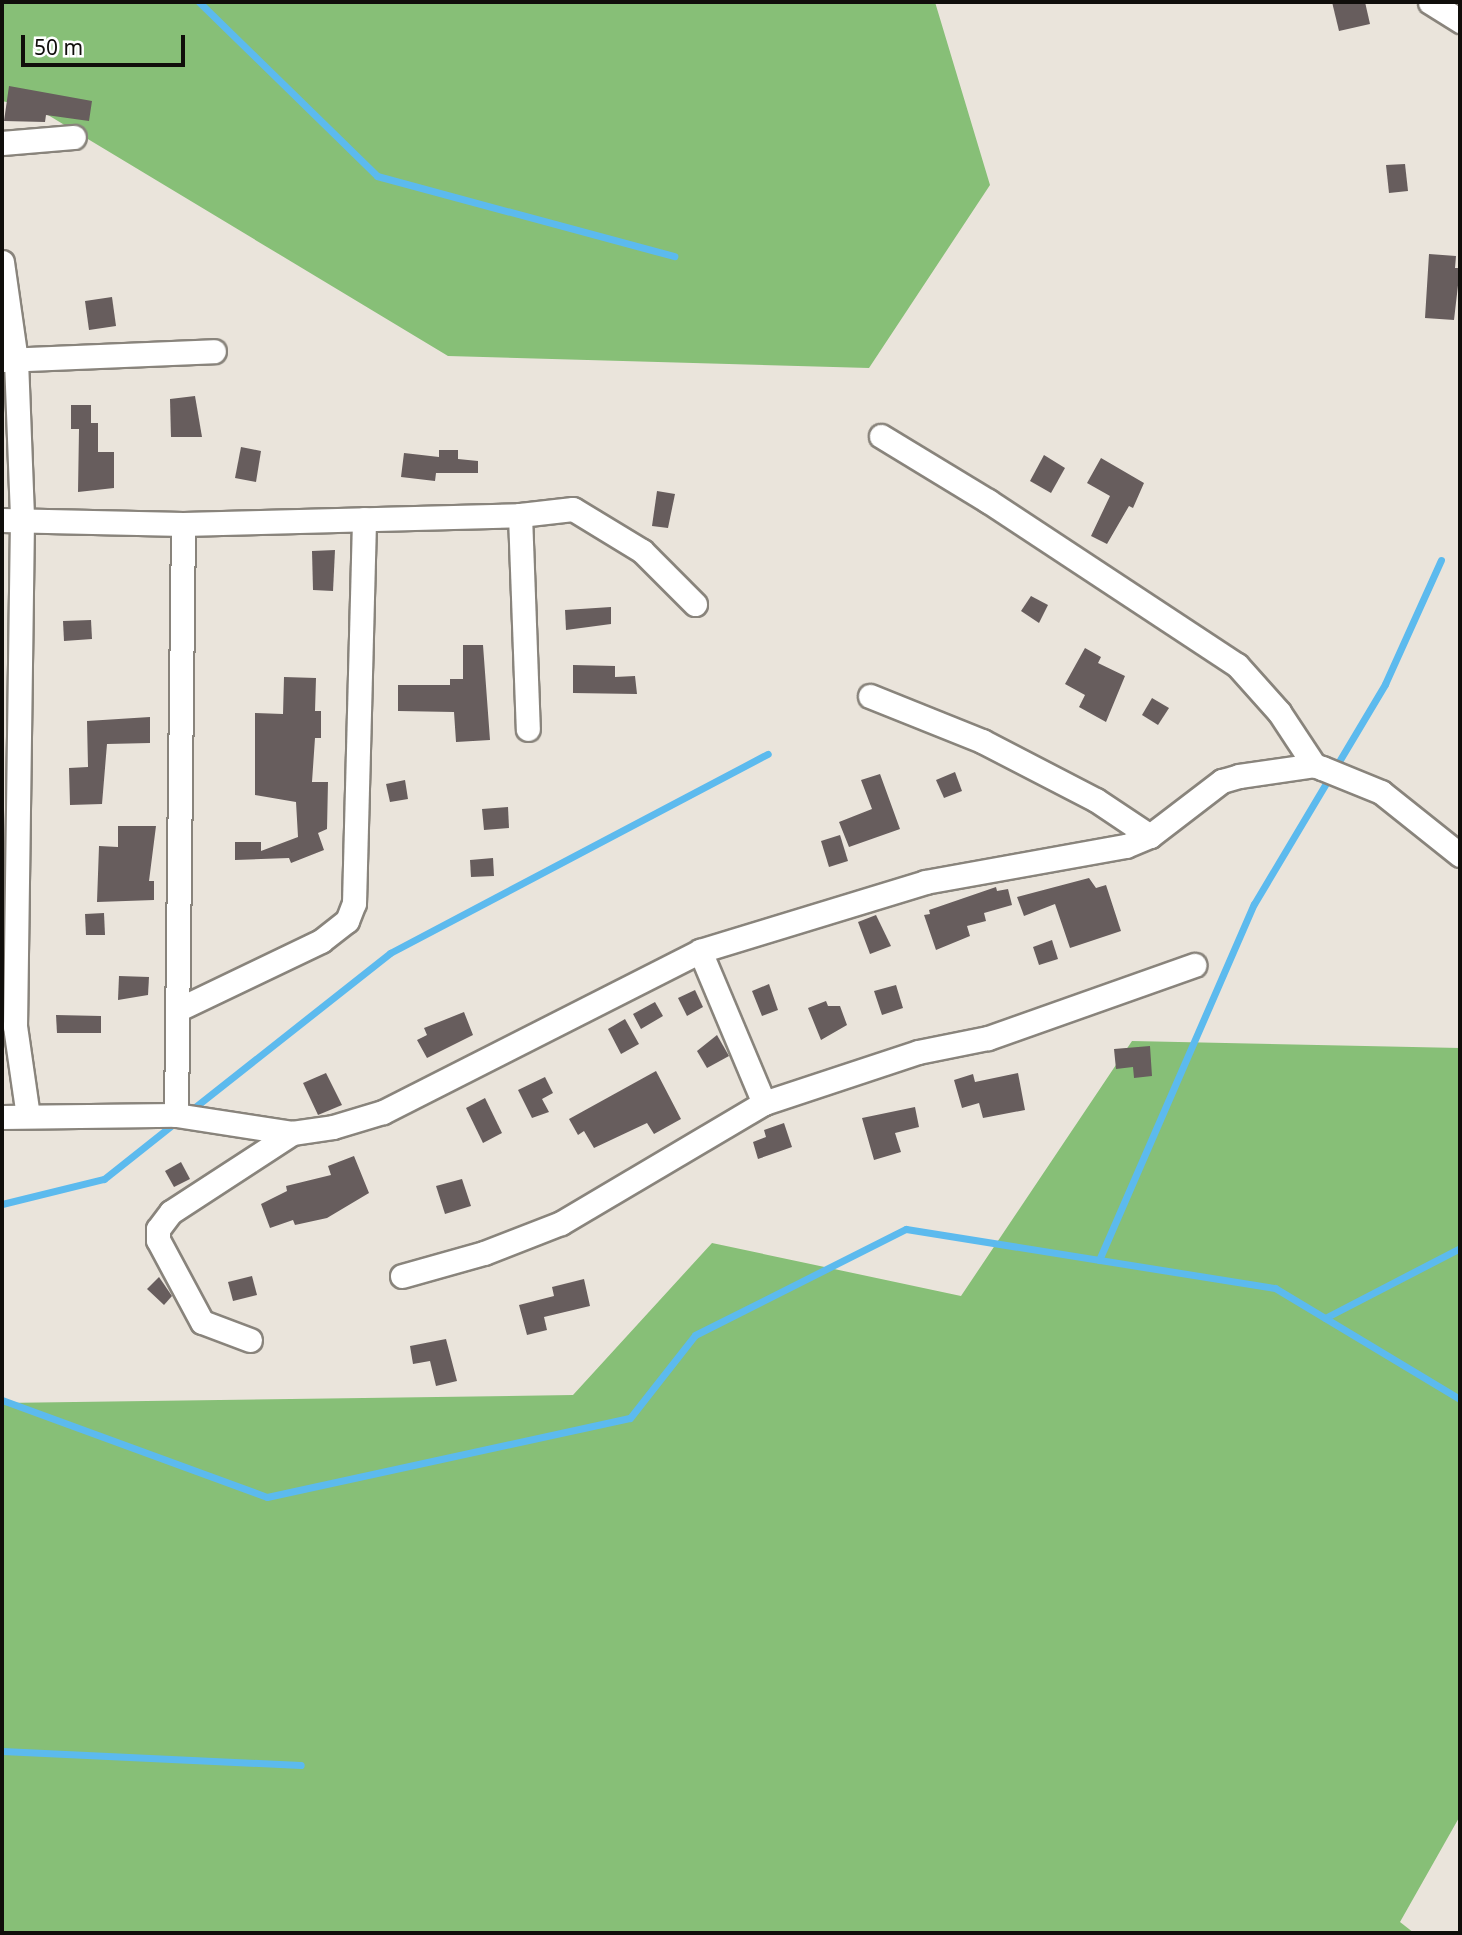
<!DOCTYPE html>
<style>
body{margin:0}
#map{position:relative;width:1462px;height:1935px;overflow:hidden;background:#eae4db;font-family:"Noto Sans",sans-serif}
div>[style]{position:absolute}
.forest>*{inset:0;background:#87bf77}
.stream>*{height:7px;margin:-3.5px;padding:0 3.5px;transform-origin:3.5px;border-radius:3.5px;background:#5cbaee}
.building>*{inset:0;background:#675d5d}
.roads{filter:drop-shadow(2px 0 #89847c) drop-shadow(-2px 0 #89847c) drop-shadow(0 2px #89847c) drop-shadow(0 -2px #89847c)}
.minor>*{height:23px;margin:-11.5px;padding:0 11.5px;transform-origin:11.5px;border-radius:11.5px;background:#fff}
span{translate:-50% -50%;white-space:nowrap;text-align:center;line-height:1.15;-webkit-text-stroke:5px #fff;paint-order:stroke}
.frame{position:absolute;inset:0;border:4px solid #100e0b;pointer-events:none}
.scale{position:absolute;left:21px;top:35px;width:164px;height:32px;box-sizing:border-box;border:4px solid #100e0b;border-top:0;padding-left:9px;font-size:21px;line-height:24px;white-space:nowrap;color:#100e0b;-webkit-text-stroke:5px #fff;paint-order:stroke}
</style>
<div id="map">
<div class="forest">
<div style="clip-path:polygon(2px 2px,935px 2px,990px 185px,869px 368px,448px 356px,38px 109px,2px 101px)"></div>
<div style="clip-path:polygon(1132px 1041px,1460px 1048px,1460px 1816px,1400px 1922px,1414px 1933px,2px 1933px,2px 1403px,573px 1395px,712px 1243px,961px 1296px)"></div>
</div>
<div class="stream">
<div style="left:199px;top:2px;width:249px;rotate:44.3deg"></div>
<div style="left:377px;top:176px;width:308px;rotate:15.1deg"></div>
<div style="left:190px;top:1111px;width:255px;rotate:-38.3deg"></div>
<div style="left:390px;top:953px;width:427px;rotate:-27.8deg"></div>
<div style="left:2px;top:1204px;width:105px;rotate:-13.8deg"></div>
<div style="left:104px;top:1179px;width:92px;rotate:-38.4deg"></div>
<div style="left:1099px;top:1260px;width:388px;rotate:-66.5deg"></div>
<div style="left:1254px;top:904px;width:256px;rotate:-59.2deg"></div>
<div style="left:1385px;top:684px;width:136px;rotate:-65.7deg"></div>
<div style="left:1325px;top:1318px;width:152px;rotate:-27.4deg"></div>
<div style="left:2px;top:1400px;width:282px;rotate:20.1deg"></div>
<div style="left:267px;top:1497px;width:371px;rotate:-12.3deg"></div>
<div style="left:630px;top:1418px;width:105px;rotate:-51.9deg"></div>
<div style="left:695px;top:1335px;width:236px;rotate:-26.7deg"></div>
<div style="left:906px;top:1229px;width:374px;rotate:9.1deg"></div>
<div style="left:1275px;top:1288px;width:216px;rotate:31deg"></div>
<div style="left:2px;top:1751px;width:299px;rotate:2.7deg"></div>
</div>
<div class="building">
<div style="clip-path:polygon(1332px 2px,1365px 2px,1370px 24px,1339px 31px)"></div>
<div style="clip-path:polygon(9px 86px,92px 101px,89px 121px,46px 115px,45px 122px,4px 121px)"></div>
<div style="clip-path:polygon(1405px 164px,1408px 191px,1389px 193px,1386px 165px)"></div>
<div style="clip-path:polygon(1429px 254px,1456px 256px,1455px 268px,1460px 268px,1454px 320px,1425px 318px)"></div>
<div style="clip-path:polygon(112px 297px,116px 326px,89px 330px,85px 301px)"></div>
<div style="clip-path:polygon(195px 396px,202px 437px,171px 437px,170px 399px)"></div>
<div style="clip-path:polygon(71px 405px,91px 405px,91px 423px,98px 423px,98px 452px,114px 452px,114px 488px,78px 492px,79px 429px,71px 429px)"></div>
<div style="clip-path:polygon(241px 447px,261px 451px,256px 482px,235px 478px)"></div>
<div style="clip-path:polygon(439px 450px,458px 450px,458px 459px,478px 461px,478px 473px,436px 473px,435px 481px,401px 477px,404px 453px,439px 457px)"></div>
<div style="clip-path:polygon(1044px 455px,1065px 468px,1051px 493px,1030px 481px)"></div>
<div style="clip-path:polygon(1101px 458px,1144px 483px,1133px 508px,1129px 506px,1107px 544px,1091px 536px,1110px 496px,1087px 483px)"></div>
<div style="clip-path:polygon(657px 491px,675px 494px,668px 528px,652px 526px)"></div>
<div style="clip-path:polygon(335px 550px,333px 591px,313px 590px,312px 551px)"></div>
<div style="clip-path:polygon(1031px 596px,1048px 605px,1039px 623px,1021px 611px)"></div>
<div style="clip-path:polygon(611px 607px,611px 624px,566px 630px,565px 610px)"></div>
<div style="clip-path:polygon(91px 620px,92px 639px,64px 641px,63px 621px)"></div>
<div style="clip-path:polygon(463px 645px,483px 645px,490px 740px,456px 742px,454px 712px,398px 711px,398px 685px,450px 685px,450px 679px,463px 679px)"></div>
<div style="clip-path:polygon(1085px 648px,1101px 657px,1098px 663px,1125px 676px,1106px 722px,1079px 707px,1085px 695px,1065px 684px)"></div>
<div style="clip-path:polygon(573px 665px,615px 666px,615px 677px,635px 676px,637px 694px,573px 693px)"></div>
<div style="clip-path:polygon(284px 677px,316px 678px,315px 711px,321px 711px,321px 738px,315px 738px,312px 782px,328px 782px,327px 829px,318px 833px,324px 850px,291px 863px,289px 858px,235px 860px,235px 842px,261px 842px,261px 851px,298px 837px,296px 802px,255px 795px,255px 713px,283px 714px)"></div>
<div style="clip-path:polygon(1152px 698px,1169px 708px,1158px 725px,1142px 715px)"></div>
<div style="clip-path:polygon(150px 717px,150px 743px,107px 744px,102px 804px,70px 805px,69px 768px,88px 767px,87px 721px)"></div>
<div style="clip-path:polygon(955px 772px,962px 791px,944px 798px,936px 780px)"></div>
<div style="clip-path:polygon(880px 774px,900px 829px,849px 847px,839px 822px,872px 809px,861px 780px)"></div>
<div style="clip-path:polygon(405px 780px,408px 799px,390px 802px,386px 784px)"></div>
<div style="clip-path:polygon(508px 807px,509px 828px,484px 830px,482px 809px)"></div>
<div style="clip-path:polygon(118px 826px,156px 826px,149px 881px,154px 881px,154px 900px,97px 902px,99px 846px,118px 847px)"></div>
<div style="clip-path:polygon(840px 835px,848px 861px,829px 867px,821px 841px)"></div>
<div style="clip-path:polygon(493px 858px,494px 876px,471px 877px,470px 860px)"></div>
<div style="clip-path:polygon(1089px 878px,1096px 888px,1106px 885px,1121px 931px,1070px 948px,1055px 904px,1024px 916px,1017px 897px)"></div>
<div style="clip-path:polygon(996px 887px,997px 891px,1008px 889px,1012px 905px,984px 913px,986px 921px,967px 926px,970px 936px,936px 950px,924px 915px,930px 914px,929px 910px)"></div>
<div style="clip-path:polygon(104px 913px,105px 935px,86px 935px,85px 914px)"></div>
<div style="clip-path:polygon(876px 915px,891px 946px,870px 954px,858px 922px)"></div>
<div style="clip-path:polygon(1052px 940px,1058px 959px,1039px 965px,1033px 947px)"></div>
<div style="clip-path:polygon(119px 976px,149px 977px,148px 995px,118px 1000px)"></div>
<div style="clip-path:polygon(769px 984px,778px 1010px,762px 1016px,752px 991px)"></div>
<div style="clip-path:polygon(896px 985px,903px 1008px,882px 1015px,874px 991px)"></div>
<div style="clip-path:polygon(695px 990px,703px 1007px,687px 1016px,678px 998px)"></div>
<div style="clip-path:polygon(826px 1001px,828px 1006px,840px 1006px,847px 1025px,821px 1040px,808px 1008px)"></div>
<div style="clip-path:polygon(655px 1002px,663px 1016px,641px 1029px,633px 1014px)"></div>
<div style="clip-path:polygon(464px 1012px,473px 1035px,427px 1058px,417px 1040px,427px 1035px,424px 1028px)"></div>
<div style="clip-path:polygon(56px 1015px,101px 1016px,101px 1033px,57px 1033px)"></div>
<div style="clip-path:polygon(625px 1019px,639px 1044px,621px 1054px,608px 1029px)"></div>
<div style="clip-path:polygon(717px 1035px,729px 1056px,707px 1068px,697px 1051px)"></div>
<div style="clip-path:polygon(1150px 1046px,1152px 1076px,1134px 1078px,1133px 1067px,1116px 1069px,1114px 1049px)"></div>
<div style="clip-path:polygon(656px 1071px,681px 1119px,654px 1134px,647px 1123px,594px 1148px,584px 1131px,578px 1135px,569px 1119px)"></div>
<div style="clip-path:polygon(326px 1073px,342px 1105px,318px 1115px,303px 1083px)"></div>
<div style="clip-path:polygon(1018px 1073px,1025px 1110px,983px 1118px,979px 1103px,962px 1108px,954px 1080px,973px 1074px,975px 1082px)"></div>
<div style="clip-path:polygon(545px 1077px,553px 1093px,542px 1099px,549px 1112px,532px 1118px,518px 1090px)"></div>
<div style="clip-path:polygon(485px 1098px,502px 1133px,483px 1143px,466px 1108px)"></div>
<div style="clip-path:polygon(915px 1107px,919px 1127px,895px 1133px,901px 1152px,874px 1160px,862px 1118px)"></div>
<div style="clip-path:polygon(784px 1123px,792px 1147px,758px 1159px,753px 1142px,766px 1137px,764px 1130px)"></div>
<div style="clip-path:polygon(354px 1156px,369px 1193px,327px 1218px,295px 1225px,293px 1220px,270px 1228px,261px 1204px,287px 1191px,286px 1186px,331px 1175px,328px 1166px)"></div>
<div style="clip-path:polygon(181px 1162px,190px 1179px,174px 1187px,165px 1171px)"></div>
<div style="clip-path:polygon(462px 1179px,471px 1206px,445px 1214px,436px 1186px)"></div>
<div style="clip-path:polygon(252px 1276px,257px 1295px,233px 1301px,228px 1282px)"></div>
<div style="clip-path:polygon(159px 1277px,172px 1296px,164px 1305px,147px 1289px)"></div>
<div style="clip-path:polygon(584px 1279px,590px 1306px,544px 1317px,547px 1330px,527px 1335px,519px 1305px,554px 1296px,552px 1287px)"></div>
<div style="clip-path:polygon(446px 1339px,457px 1381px,436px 1386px,430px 1361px,413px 1364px,410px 1346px)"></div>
</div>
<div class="roads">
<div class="minor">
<div style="left:1430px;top:2px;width:36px;rotate:32deg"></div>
<div style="left:2px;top:143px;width:72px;rotate:-4.8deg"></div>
<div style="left:2px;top:262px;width:99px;rotate:81.9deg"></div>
<div style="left:16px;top:360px;width:159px;rotate:87.8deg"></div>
<div style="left:22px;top:519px;width:507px;rotate:90.79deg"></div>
<div style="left:15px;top:1026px;width:91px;rotate:81.8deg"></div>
<div style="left:2px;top:360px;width:212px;rotate:-2.4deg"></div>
<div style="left:881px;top:436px;width:125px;rotate:31.3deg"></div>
<div style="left:988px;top:501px;width:298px;rotate:33.4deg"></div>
<div style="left:1237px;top:665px;width:63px;rotate:48.2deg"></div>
<div style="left:1279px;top:712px;width:64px;rotate:56.6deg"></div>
<div style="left:520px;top:515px;width:214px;rotate:87.9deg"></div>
<div style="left:2px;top:520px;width:181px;rotate:1.3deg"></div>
<div style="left:183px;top:524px;width:337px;rotate:-1.5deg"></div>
<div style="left:520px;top:515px;width:53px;rotate:-6.5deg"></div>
<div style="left:573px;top:509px;width:81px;rotate:31.3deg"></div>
<div style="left:642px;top:551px;width:75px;rotate:45deg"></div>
<div style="left:870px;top:696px;width:121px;rotate:21.9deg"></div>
<div style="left:982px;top:741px;width:128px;rotate:27.4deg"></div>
<div style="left:1096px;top:800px;width:65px;rotate:33.7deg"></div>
<div style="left:700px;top:951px;width:165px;rotate:67.2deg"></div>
<div style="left:177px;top:1010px;width:160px;rotate:-25.6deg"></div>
<div style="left:321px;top:941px;width:33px;rotate:-38deg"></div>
<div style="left:347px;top:921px;width:19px;rotate:-69deg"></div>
<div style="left:354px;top:903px;width:384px;rotate:-88.5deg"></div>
<div style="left:176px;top:1115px;width:591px;rotate:-89.32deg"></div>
<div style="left:2px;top:1117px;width:174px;rotate:-0.7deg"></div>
<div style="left:176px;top:1115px;width:117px;rotate:8.8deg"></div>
<div style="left:292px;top:1133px;width:41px;rotate:-8.3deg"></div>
<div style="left:333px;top:1127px;width:52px;rotate:-16.7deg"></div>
<div style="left:383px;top:1112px;width:356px;rotate:-26.9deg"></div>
<div style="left:700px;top:951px;width:235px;rotate:-17deg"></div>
<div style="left:925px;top:882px;width:204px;rotate:-10.2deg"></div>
<div style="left:1126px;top:846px;width:26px;rotate:-23deg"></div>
<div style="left:1150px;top:836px;width:91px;rotate:-37.4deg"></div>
<div style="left:1222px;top:781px;width:18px;rotate:-16deg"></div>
<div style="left:1239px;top:776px;width:76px;rotate:-8.3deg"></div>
<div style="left:1314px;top:765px;width:9px;rotate:21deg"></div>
<div style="left:1322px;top:768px;width:64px;rotate:22.1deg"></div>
<div style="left:1381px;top:792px;width:101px;rotate:38.6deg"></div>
<div style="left:402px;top:1276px;width:85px;rotate:-15.7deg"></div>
<div style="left:484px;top:1253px;width:83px;rotate:-21.3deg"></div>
<div style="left:561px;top:1223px;width:236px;rotate:-30.6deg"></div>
<div style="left:764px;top:1103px;width:162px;rotate:-18.3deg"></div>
<div style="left:918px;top:1052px;width:71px;rotate:-11.3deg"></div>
<div style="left:988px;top:1038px;width:219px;rotate:-19.5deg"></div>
<div style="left:250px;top:1340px;width:51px;rotate:-159.4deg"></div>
<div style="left:202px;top:1322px;width:93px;rotate:-118.2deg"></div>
<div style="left:158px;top:1240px;width:11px;rotate:-90deg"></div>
<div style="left:158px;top:1229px;width:21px;rotate:-53deg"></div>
<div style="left:171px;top:1212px;width:145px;rotate:-33.1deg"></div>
</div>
</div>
<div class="frame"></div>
<div class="scale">50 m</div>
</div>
